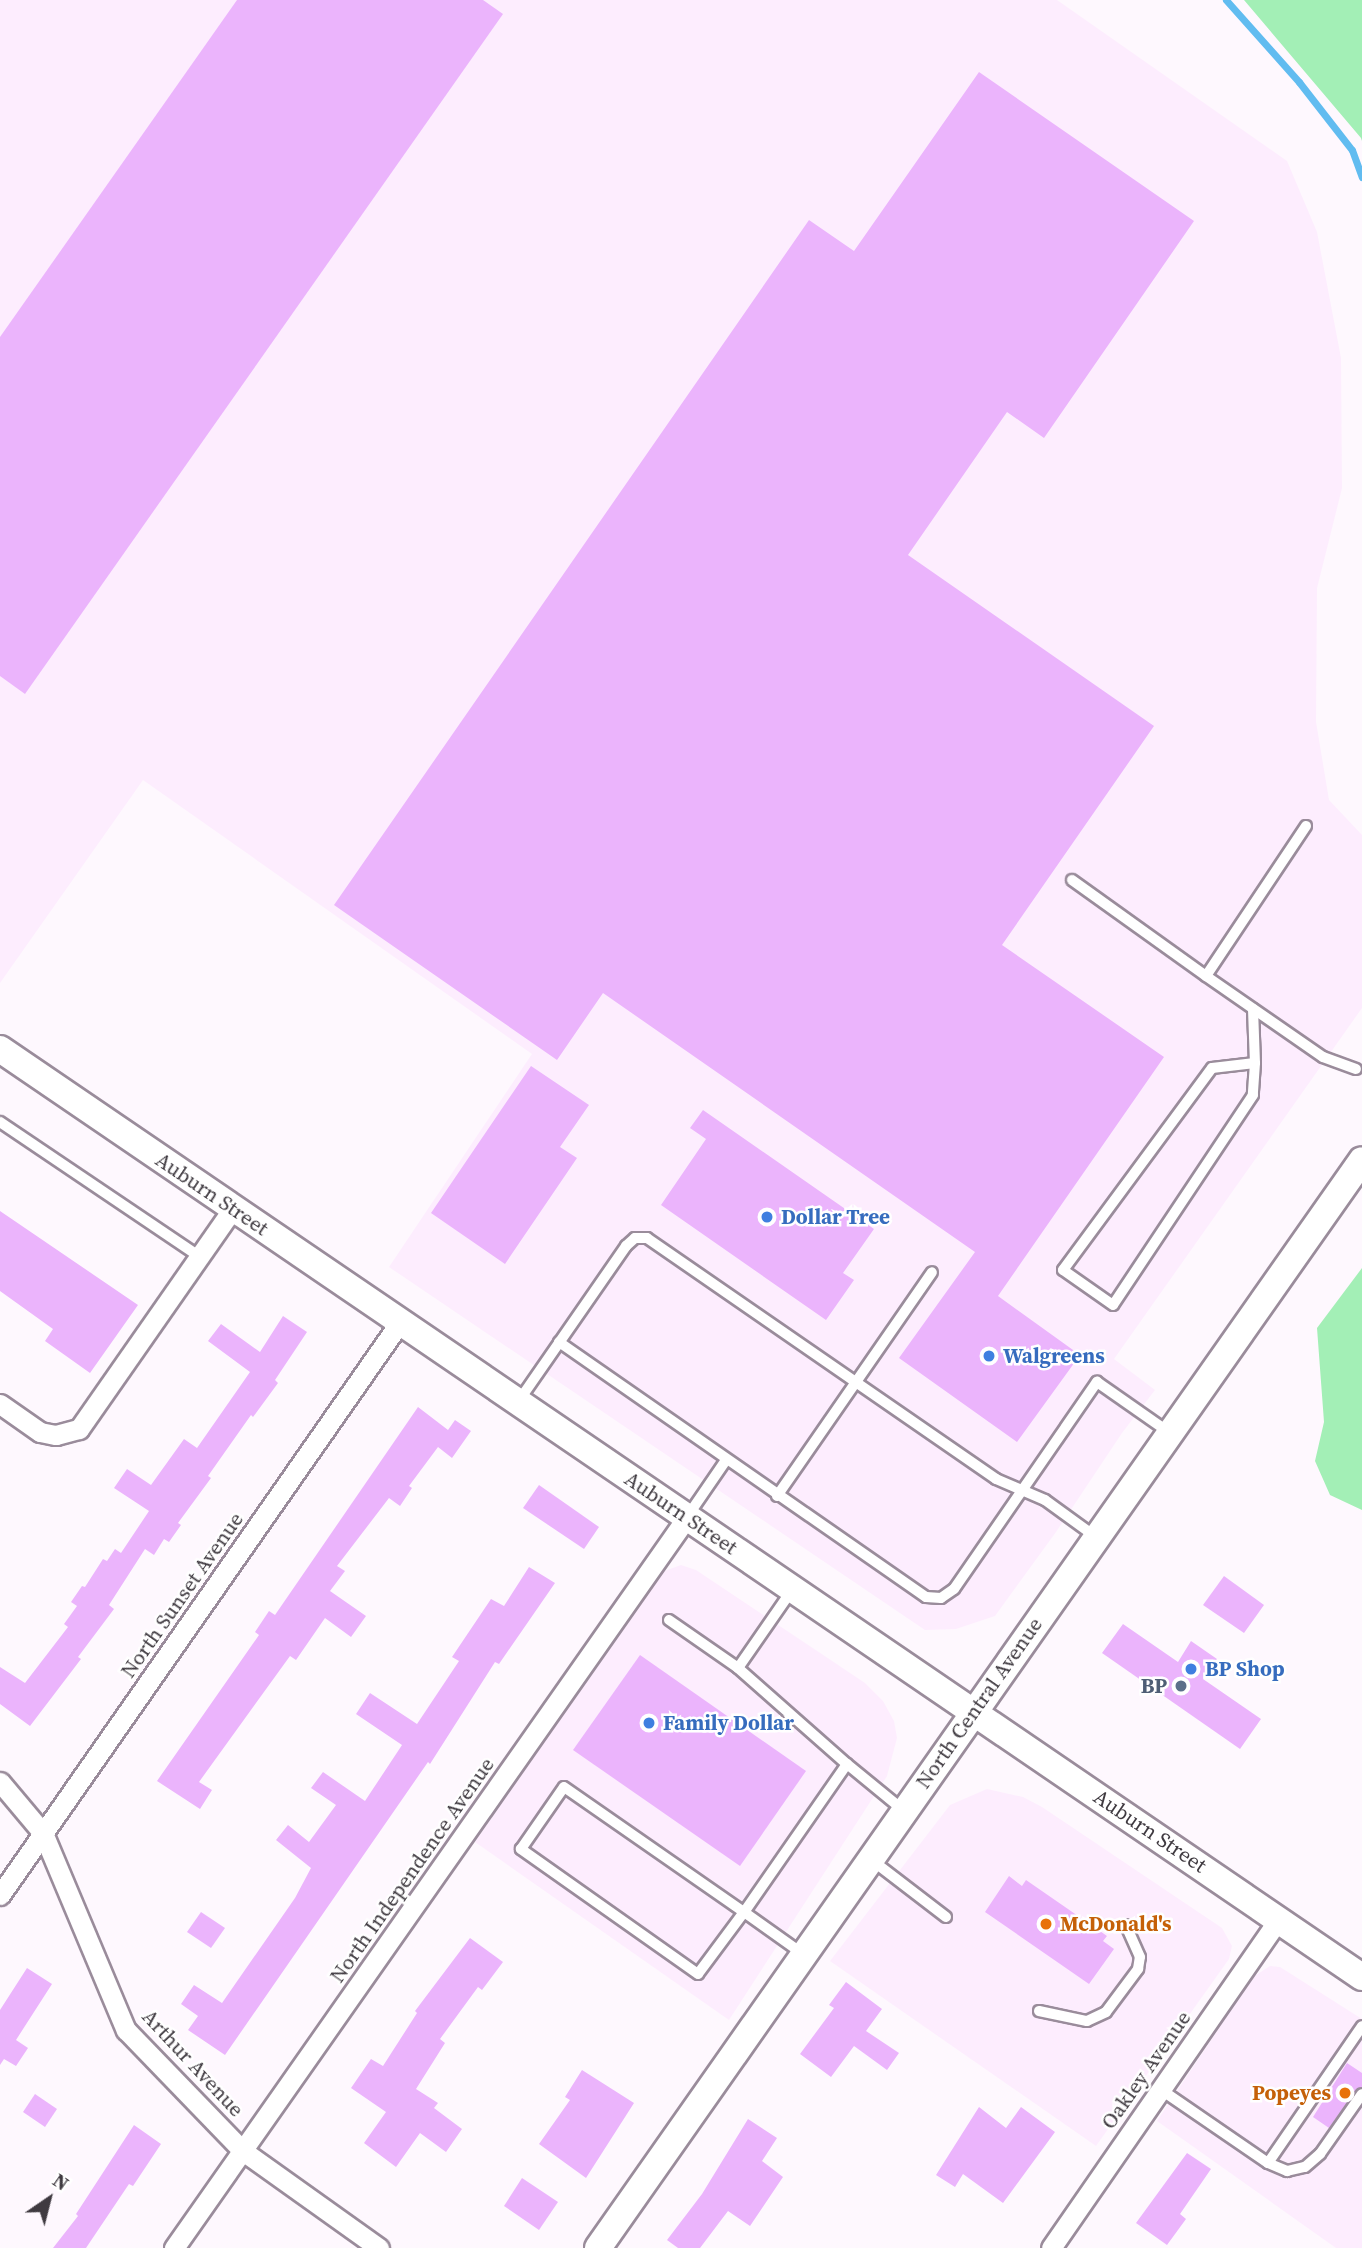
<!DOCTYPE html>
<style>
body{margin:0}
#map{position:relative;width:1362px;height:2248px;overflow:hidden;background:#fef8fe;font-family:"Source Serif 4",serif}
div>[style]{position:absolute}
.built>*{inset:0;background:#fdedfe}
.green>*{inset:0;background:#a3efb6}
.stream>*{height:7px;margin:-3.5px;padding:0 3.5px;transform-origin:3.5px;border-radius:3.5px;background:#61bcf0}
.building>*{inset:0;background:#ebb4fc}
.roads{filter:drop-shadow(2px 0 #9a8c9b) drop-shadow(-2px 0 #9a8c9b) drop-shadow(0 2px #9a8c9b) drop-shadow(0 -2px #9a8c9b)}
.service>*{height:10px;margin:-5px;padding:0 5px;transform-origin:5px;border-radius:5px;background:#fff}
.minor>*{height:19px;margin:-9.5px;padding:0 9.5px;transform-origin:9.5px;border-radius:9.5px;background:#fff}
.secondary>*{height:26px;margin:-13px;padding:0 13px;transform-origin:13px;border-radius:13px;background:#fff}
.dots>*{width:19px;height:19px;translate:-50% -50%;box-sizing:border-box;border:4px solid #fff;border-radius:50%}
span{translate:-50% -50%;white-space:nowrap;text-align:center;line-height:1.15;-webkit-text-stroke:5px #fff;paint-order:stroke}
.street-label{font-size:21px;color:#3f3a40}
.shop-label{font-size:21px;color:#366cbe;font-weight:700}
.left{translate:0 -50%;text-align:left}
.service-label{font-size:21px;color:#4e5e75;font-weight:700}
.right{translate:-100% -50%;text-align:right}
.food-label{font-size:21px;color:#c56008;font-weight:700}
.north{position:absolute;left:14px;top:2164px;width:70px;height:70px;-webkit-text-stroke:5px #fff;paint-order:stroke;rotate:35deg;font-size:19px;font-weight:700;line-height:28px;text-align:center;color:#3f3a40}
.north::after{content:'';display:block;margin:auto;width:24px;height:32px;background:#3f3a40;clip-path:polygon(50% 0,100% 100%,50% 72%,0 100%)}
</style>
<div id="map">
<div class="built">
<div style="clip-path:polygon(0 0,1057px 0,1287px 161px,1317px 232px,1341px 358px,1342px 488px,1317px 588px,1316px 722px,1329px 800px,1362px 835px,1362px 1008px,1114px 1359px,1155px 1390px,1122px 1433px,1056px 1532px,995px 1616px,956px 1629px,925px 1630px,389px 1267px,532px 1054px,143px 780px,0 983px)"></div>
<div style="clip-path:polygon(681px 1565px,696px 1570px,865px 1683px,883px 1701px,894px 1721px,897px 1738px,887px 1776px,729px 2020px,475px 1842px,662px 1572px)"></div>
<div style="clip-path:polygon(987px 1789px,1023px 1797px,1042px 1807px,1222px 1928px,1232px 1946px,1229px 1959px,1096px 2146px,830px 1961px,950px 1805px)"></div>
<div style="clip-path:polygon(1270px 1966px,1280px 1967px,1362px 2019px,1362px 2248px,1336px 2248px,1157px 2121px,1253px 1977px)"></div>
</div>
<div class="green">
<div style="clip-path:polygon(1244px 0,1362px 0,1362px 141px,1361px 138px)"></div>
<div style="clip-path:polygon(1362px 1268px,1362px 1510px,1330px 1495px,1315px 1461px,1324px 1422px,1317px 1328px)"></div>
</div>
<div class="stream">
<div style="left:1226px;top:0;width:110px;rotate:48.3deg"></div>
<div style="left:1299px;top:82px;width:86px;rotate:52.1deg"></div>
<div style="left:1352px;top:150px;width:29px;rotate:70deg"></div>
</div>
<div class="building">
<div style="clip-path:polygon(237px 0,483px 0,503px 14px,25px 694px,0 676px,0 337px)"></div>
<div style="clip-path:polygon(979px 72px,1194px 221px,1044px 438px,1007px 412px,908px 555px,1154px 726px,1002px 945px,1164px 1057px,998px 1296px,1080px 1355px,1017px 1442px,899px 1358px,975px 1252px,603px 993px,557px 1060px,334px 905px,809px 220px,854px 251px)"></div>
<div style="clip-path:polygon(531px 1066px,589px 1105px,560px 1147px,577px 1158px,505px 1264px,431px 1213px)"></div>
<div style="clip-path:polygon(703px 1110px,874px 1229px,843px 1273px,854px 1280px,826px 1320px,661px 1205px,706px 1139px,690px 1128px)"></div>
<div style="clip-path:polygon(0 1211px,138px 1305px,90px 1373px,45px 1341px,53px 1329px,0 1291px)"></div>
<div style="clip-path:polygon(283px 1316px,307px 1332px,275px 1380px,278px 1383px,253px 1417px,251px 1415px,208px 1476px,211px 1478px,178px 1523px,181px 1525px,169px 1542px,164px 1539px,154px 1555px,145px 1549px,109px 1605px,114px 1609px,78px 1657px,81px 1659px,30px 1726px,0 1704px,0 1667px,25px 1683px,68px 1627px,64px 1624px,77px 1606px,71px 1602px,82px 1586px,85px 1587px,103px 1559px,107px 1561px,115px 1549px,121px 1553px,149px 1511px,114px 1488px,127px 1469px,151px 1485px,184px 1439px,197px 1448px,250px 1372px,208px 1341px,221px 1324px,260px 1352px)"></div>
<div style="clip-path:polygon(418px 1407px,448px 1430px,455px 1420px,471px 1431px,452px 1458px,438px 1447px,409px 1486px,412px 1488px,400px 1506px,389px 1498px,337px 1566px,345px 1571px,330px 1591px,366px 1616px,351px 1637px,325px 1618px,296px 1660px,290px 1656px,199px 1782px,212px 1790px,200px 1809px,157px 1781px,259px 1635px,255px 1632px,269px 1611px,275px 1615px)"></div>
<div style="clip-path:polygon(539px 1485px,599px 1527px,584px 1549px,523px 1508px)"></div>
<div style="clip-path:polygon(529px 1567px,555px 1583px,499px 1664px,495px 1662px,430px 1764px,428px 1762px,225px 2055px,188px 2030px,198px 2016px,181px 2004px,194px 1985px,222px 2003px,295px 1898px,311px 1868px,276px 1840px,288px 1825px,309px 1842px,336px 1805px,311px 1788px,323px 1772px,365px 1801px,402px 1745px,356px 1714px,370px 1693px,417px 1724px,459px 1661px,452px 1657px,491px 1599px,504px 1606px)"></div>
<div style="clip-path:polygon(1224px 1576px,1264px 1605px,1244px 1633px,1203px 1605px)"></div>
<div style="clip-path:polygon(1123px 1624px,1178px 1662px,1191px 1641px,1217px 1659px,1203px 1679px,1261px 1719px,1240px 1749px,1102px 1653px)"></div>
<div style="clip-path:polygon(640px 1655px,806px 1771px,740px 1866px,573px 1750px)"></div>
<div style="clip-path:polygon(1009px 1876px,1022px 1886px,1026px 1880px,1107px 1936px,1103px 1941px,1114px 1949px,1089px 1984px,985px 1912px)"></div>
<div style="clip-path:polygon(201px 1912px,225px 1928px,211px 1948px,187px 1932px)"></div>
<div style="clip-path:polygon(470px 1938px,503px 1962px,482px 1990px,478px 1987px,440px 2039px,445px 2043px,416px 2089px,438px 2103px,434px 2108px,462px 2129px,446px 2152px,420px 2133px,396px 2167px,364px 2143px,386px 2112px,351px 2088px,371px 2059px,383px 2066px,417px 2013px,415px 2011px)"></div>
<div style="clip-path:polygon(27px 1968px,52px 1984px,16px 2040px,28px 2048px,16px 2066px,4px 2059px,0 2065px,0 2010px)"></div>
<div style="clip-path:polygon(846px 1982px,882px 2009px,866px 2031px,899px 2053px,887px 2070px,854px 2046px,831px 2077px,800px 2054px,834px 2008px,829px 2005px)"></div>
<div style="clip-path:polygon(1347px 2063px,1362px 2073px,1362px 2087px,1356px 2090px,1329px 2128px,1313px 2117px)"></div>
<div style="clip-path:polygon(582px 2070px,634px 2103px,586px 2178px,539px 2144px,570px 2100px,565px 2097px)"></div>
<div style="clip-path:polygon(35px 2094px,57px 2109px,45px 2127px,23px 2112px)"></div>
<div style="clip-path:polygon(979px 2107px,1006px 2128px,1021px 2107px,1055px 2132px,1003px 2203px,963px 2174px,955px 2187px,936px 2175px)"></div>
<div style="clip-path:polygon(748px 2119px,777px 2138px,762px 2161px,783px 2177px,750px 2226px,728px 2211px,700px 2248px,678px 2248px,667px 2240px,702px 2194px)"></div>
<div style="clip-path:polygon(134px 2125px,161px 2144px,133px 2186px,129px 2184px,86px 2248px,53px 2248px,78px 2216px,76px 2214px)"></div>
<div style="clip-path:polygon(1187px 2153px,1211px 2169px,1180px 2214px,1186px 2219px,1167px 2245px,1136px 2223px)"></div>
<div style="clip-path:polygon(522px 2178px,558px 2202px,539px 2230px,504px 2206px)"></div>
</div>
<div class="roads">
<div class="service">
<div style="left:1306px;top:826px;width:180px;rotate:123.7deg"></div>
<div style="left:1206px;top:976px;width:142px;rotate:34.7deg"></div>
<div style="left:1323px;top:1057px;width:35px;rotate:20deg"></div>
<div style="left:1072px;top:880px;width:165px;rotate:35.6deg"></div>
<div style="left:1253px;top:1009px;width:54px;rotate:87.9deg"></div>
<div style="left:1255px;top:1063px;width:32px;rotate:94deg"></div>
<div style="left:1253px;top:1095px;width:252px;rotate:123.7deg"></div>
<div style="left:1113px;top:1305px;width:61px;rotate:-145deg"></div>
<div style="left:1063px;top:1270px;width:251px;rotate:-53.6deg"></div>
<div style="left:1212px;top:1068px;width:43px;rotate:-6.6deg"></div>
<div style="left:0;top:1122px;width:240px;rotate:34deg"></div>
<div style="left:559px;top:1342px;width:447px;rotate:34.8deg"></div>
<div style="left:926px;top:1597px;width:15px;rotate:4deg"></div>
<div style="left:941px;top:1598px;width:16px;rotate:-35deg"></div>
<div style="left:954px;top:1589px;width:252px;rotate:-55.4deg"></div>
<div style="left:1097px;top:1382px;width:89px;rotate:34.9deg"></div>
<div style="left:518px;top:1402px;width:190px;rotate:-55.3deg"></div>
<div style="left:626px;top:1246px;width:12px;rotate:-42deg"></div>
<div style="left:635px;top:1238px;width:12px"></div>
<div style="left:647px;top:1238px;width:424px;rotate:34.6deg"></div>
<div style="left:996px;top:1479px;width:53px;rotate:23.2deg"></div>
<div style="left:1045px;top:1500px;width:63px;rotate:36deg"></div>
<div style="left:777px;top:1496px;width:272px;rotate:-55.3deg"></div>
<div style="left:687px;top:1517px;width:69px;rotate:-55.6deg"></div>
<div style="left:669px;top:1620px;width:84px;rotate:34.8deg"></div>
<div style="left:738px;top:1668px;width:95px;rotate:-55.3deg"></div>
<div style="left:738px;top:1668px;width:145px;rotate:41.4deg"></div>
<div style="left:847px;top:1764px;width:180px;rotate:124.8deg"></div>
<div style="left:744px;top:1912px;width:72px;rotate:35.4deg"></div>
<div style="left:847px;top:1764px;width:72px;rotate:39.4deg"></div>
<div style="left:564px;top:1787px;width:219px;rotate:34.8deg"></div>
<div style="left:744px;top:1912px;width:77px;rotate:126.6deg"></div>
<div style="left:698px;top:1974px;width:217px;rotate:-144.8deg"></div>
<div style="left:521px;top:1849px;width:75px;rotate:-55.3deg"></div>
<div style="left:873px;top:1861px;width:92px;rotate:37.5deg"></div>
<div style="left:1039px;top:2011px;width:49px;rotate:11.8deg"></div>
<div style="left:1087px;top:2021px;width:21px;rotate:-25deg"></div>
<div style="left:1106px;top:2012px;width:54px;rotate:-53.3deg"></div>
<div style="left:1138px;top:1969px;width:12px;rotate:-81deg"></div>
<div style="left:1140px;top:1957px;width:35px;rotate:-114deg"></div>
<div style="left:1160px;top:2089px;width:131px;rotate:34.4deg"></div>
<div style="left:1268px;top:2163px;width:21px;rotate:23deg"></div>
<div style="left:1287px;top:2171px;width:18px;rotate:-13deg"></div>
<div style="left:1305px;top:2167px;width:20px;rotate:-41deg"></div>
<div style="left:1320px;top:2154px;width:73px;rotate:-55deg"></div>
<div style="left:1268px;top:2163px;width:166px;rotate:-55.5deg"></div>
</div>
<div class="minor">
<div style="left:0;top:1404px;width:49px;rotate:35deg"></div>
<div style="left:40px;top:1432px;width:16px;rotate:11deg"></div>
<div style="left:56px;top:1435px;width:24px;rotate:-15deg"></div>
<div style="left:79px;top:1429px;width:269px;rotate:-55.1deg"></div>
<div style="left:0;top:1782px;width:67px;rotate:49.9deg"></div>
<div style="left:43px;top:1833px;width:214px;rotate:67.2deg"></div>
<div style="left:126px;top:2030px;width:168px;rotate:46deg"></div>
<div style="left:243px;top:2151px;width:167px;rotate:35.5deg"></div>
<div style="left:0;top:1895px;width:699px;rotate:-55.08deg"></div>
<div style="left:174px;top:2248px;width:893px;rotate:-54.94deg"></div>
<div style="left:1051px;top:2248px;width:400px;rotate:-55.3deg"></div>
</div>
<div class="secondary">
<div style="left:0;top:1049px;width:1648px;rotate:34.27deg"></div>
<div style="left:598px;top:2248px;width:1329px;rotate:-54.92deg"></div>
</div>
</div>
<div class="dots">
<div style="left:767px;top:1217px;background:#3f7fe0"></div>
<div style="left:989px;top:1356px;background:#3f7fe0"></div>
<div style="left:1191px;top:1669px;background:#3f7fe0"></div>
<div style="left:1181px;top:1686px;background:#5c6f8a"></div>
<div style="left:649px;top:1723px;background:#3f7fe0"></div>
<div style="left:1046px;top:1924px;background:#e8710a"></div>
<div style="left:1345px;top:2093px;background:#e8710a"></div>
</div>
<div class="street-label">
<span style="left:212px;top:1194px;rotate:34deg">Auburn Street</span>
<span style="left:681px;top:1513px;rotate:34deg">Auburn Street</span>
<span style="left:182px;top:1595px;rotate:-55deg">North Sunset Avenue</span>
<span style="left:979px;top:1703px;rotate:-55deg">North Central Avenue</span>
<span style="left:1150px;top:1831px;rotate:34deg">Auburn Street</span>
<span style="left:412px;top:1870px;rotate:-55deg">North Independence Avenue</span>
<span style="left:193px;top:2063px;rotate:47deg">Arthur Avenue</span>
<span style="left:1146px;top:2070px;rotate:-55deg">Oakley Avenue</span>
</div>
<div class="shop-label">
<span class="left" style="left:781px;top:1217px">Dollar Tree</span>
<span class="left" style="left:1003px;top:1356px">Walgreens</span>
<span class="left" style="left:1205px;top:1669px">BP Shop</span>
<span class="left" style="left:663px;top:1723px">Family Dollar</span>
</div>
<div class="service-label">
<span class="right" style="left:1167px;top:1686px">BP</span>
</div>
<div class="food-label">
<span class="left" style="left:1060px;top:1924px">McDonald's</span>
<span class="right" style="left:1331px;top:2093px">Popeyes</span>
</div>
<div class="north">N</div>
</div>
